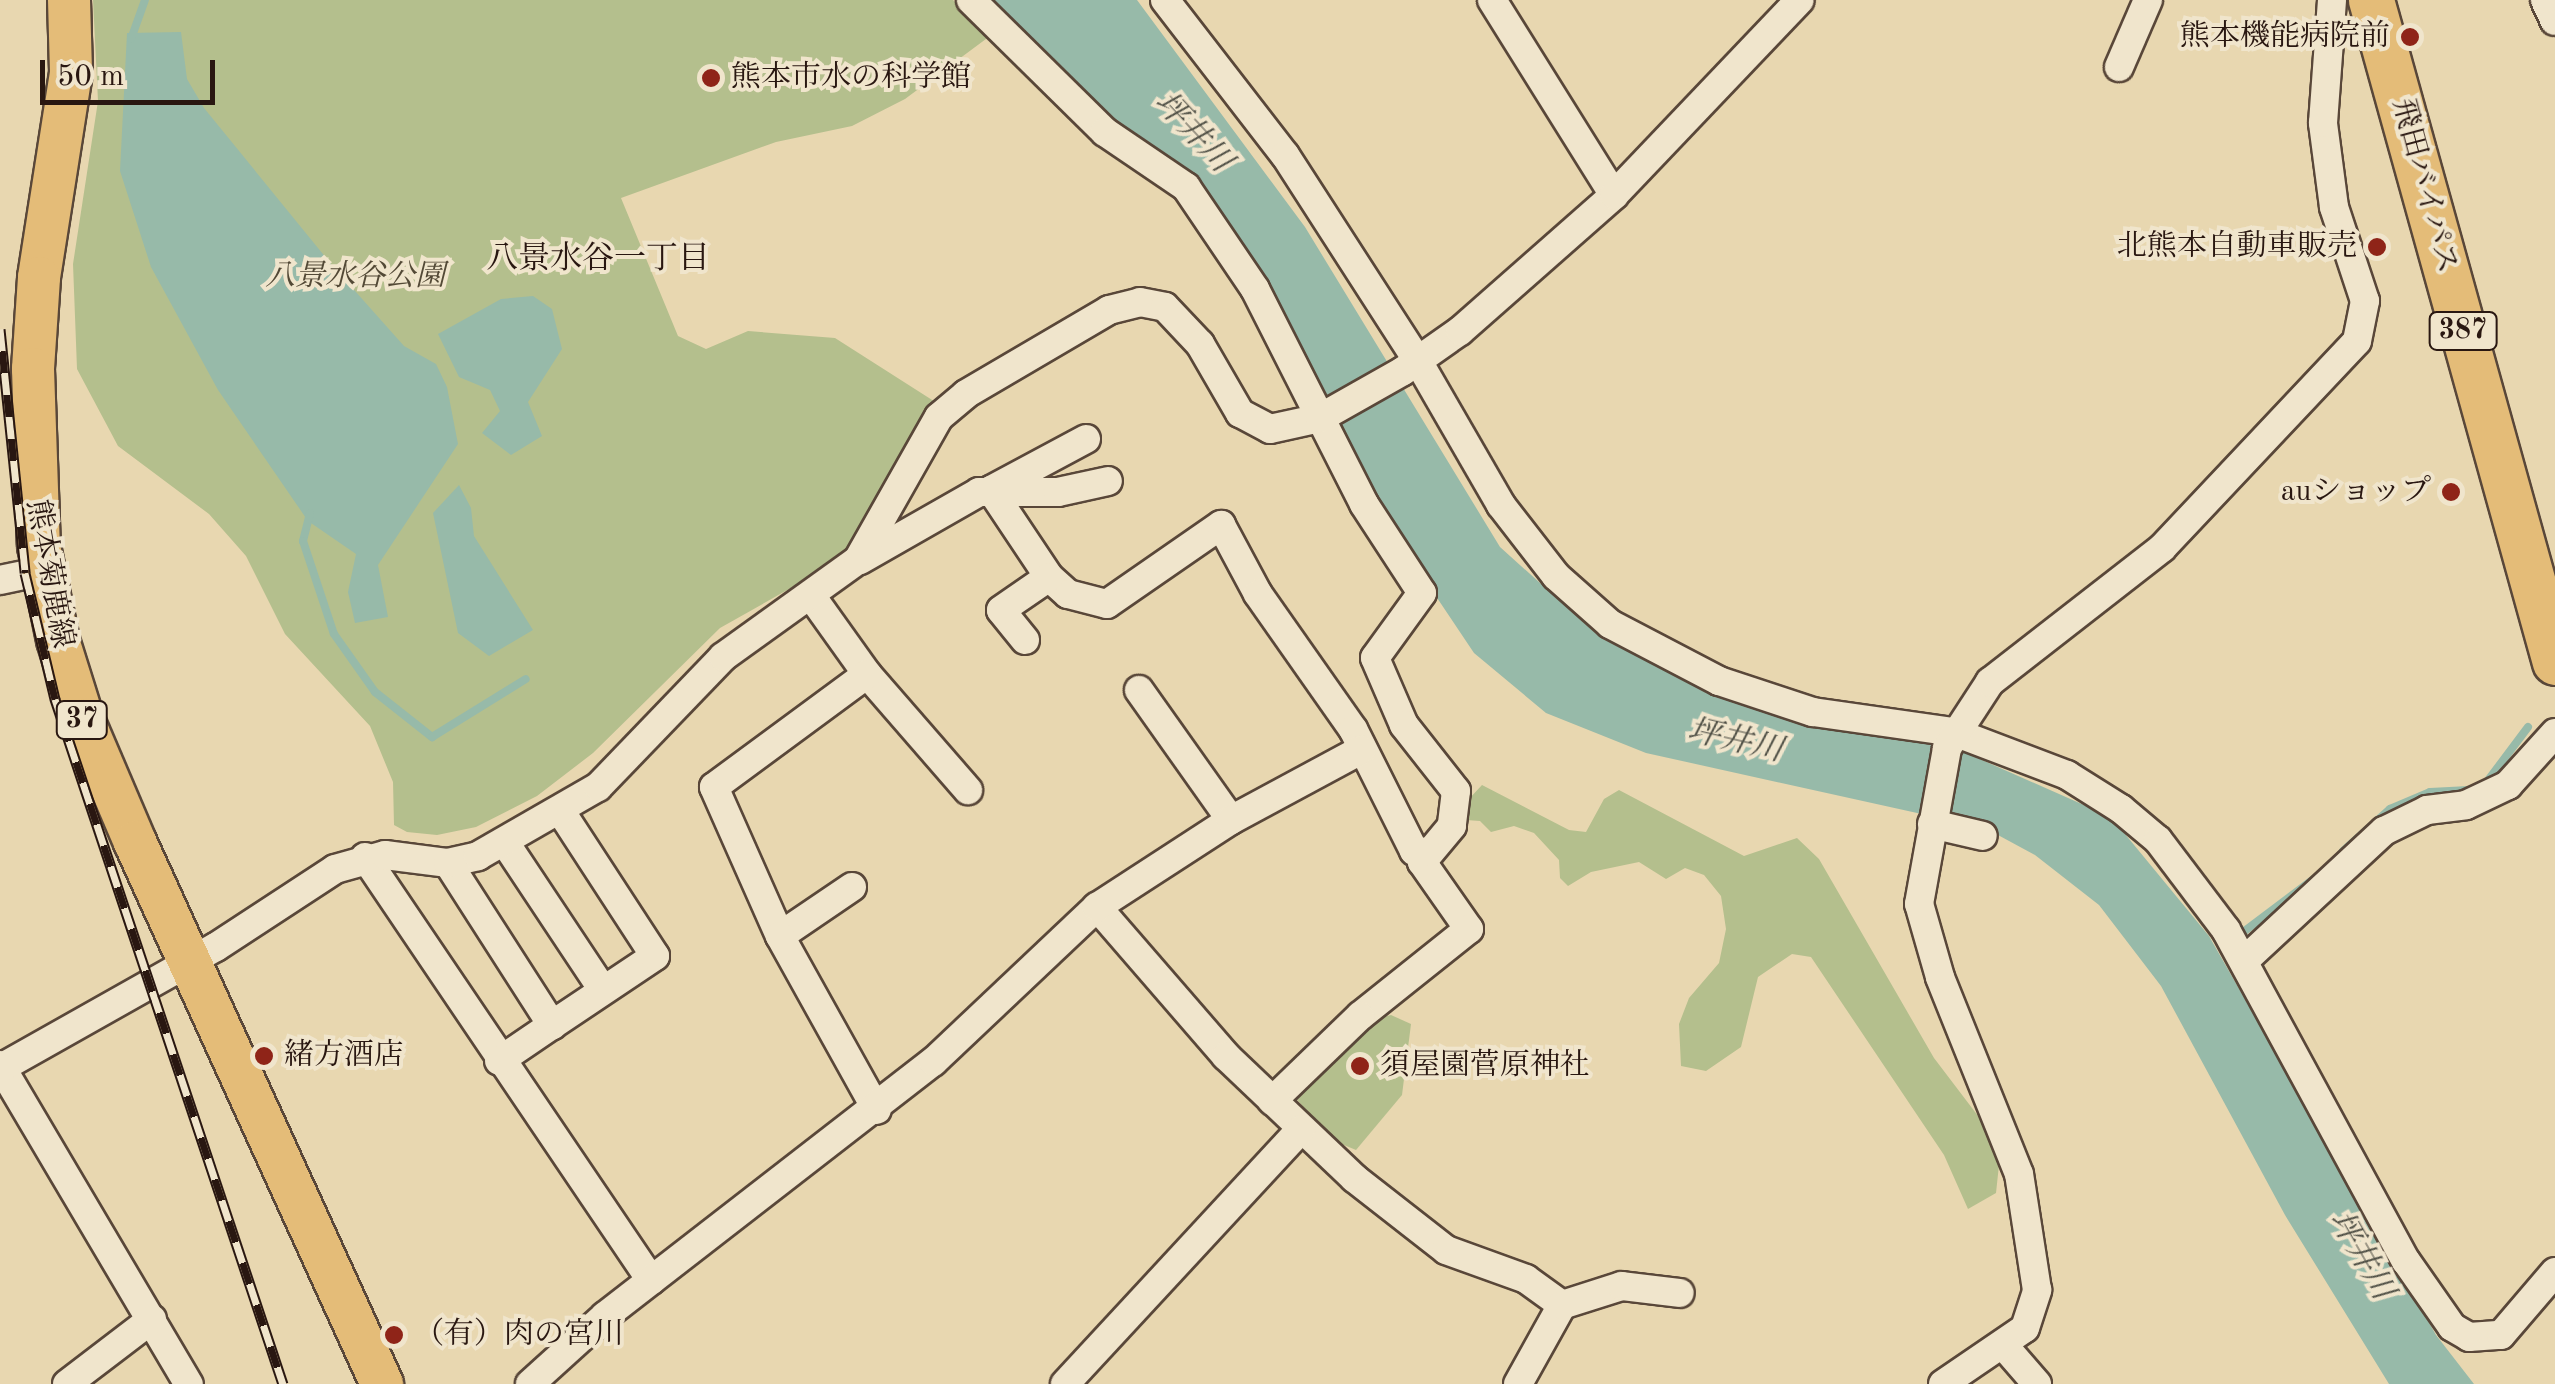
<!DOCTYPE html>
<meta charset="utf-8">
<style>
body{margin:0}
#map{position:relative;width:2555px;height:1384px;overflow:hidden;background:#e8d7b0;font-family:"Old Standard TT","Noto Serif JP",serif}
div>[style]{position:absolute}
.green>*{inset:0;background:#b4bf8d}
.water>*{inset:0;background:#97baa9}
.stream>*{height:8px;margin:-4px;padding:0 4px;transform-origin:4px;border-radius:4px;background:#97baa9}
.roads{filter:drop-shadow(2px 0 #594739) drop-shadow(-2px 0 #594739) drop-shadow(0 2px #594739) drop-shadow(0 -2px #594739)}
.minor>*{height:28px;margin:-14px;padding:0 14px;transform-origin:14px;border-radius:14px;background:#f0e5cc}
.primary>*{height:42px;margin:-21px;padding:0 21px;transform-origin:21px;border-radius:21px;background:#e4bc78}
.trunk>*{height:45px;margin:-22.5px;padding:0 22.5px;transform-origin:22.5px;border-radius:22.5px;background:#e4bc78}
.rail>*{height:11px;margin-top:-5.5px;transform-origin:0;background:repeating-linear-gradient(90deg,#f0e5cc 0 22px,#291711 0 44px);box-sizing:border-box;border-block:2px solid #291711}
.dots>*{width:28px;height:28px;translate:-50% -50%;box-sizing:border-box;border:5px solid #f0e5cc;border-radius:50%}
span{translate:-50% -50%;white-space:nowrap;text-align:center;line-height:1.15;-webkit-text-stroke:8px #f0e5cc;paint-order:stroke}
.shield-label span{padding:2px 8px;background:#f0e5cc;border:2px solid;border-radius:8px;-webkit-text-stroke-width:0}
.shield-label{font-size:28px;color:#291711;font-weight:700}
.poi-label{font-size:30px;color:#291711}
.right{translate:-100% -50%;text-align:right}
.left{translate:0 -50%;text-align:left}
.street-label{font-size:30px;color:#291711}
.park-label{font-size:30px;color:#534936;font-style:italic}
.water-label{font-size:32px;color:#505046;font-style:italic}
.neighbourhood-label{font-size:32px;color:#291711}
.scale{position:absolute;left:40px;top:60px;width:175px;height:45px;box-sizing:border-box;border:5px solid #291711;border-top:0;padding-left:12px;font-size:30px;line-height:35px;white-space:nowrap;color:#291711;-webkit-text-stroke:8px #f0e5cc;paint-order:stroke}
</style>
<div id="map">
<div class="green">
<div style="clip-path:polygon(93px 0,953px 0,990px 36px,905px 99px,852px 126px,776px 142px,621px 198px,678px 336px,706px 349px,748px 331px,835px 338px,940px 405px,861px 535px,835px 563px,720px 628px,593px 753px,537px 796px,476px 827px,437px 835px,407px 832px,394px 825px,393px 782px,370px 726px,285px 634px,246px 556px,209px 514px,118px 446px,77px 369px,73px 264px,98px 101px)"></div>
<div style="clip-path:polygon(1482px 785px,1569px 830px,1586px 832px,1604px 799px,1619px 790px,1744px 856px,1797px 838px,1819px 859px,1934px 1058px,1991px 1133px,1999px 1165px,1996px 1193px,1968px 1209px,1944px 1155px,1811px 957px,1792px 954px,1758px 977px,1741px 1047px,1706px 1071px,1681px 1066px,1679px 1024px,1689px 998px,1719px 963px,1726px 929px,1721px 896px,1704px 875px,1685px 868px,1666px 879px,1639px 862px,1591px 872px,1568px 886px,1560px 878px,1559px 860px,1534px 833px,1514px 826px,1491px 832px,1480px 821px,1466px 820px,1468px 800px)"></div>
<div style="clip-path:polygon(1391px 1015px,1411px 1024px,1402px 1095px,1356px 1150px,1332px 1140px,1293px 1095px,1364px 1022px)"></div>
</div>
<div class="water">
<div style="clip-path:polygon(987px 0,1137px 0,1305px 227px,1500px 547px,1601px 638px,1727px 700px,1939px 741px,2111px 817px,2209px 936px,2436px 1335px,2474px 1384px,2389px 1384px,2285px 1215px,2161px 986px,2099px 905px,2035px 855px,1985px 828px,1646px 753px,1546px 713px,1474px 653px,1407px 553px,1266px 290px,1180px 166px,1141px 150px)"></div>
<div style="clip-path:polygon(181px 32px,187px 79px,204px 108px,331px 264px,404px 346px,436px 364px,447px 387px,458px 444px,378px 565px,388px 617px,355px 623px,348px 592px,356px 554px,308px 521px,218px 390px,151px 267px,120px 171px,127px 33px)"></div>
<div style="clip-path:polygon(533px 296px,552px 309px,562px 349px,528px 402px,542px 436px,511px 455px,482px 433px,500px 411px,490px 390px,459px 377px,438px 334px,501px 299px)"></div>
<div style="clip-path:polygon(459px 485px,471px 508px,474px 536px,533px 630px,489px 656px,458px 633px,433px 513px)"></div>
</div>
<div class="stream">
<div style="left:131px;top:39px;width:41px;rotate:-70.3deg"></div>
<div style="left:310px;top:513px;width:29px;rotate:104deg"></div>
<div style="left:303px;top:541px;width:98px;rotate:71.6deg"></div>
<div style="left:334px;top:634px;width:71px;rotate:54.7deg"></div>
<div style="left:375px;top:692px;width:73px;rotate:38.3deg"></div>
<div style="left:432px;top:737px;width:110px;rotate:-31.7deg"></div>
<div style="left:2486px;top:783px;width:70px;rotate:-53.1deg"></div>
<div style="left:2343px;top:851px;width:63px;rotate:-41.8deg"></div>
<div style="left:2390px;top:809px;width:43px;rotate:-23deg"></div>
<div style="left:2430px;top:792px;width:39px;rotate:-3deg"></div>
<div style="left:2238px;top:936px;width:96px;rotate:-37deg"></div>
</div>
<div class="roads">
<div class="minor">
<div style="left:971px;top:0;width:188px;rotate:44.6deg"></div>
<div style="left:1105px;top:132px;width:98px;rotate:34.2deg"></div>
<div style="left:1186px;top:187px;width:123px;rotate:55.9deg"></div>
<div style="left:1255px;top:289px;width:241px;rotate:63.1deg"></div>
<div style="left:1364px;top:504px;width:106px;rotate:56.9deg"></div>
<div style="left:1422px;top:593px;width:80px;rotate:125.9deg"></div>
<div style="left:1375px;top:658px;width:73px;rotate:66.6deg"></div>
<div style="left:1404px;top:725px;width:84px;rotate:51.8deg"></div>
<div style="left:1456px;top:791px;width:35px;rotate:97deg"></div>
<div style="left:1452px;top:826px;width:47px;rotate:129.8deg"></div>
<div style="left:1422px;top:862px;width:82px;rotate:55deg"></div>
<div style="left:1469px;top:929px;width:139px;rotate:141.4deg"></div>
<div style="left:1360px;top:1016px;width:122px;rotate:136deg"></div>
<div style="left:1165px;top:0;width:196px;rotate:52.3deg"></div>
<div style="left:1285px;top:155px;width:245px;rotate:57.2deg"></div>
<div style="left:1418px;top:361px;width:166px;rotate:60deg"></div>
<div style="left:1501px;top:505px;width:90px;rotate:52.2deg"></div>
<div style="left:1556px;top:576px;width:72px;rotate:41.6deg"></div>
<div style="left:1610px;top:624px;width:123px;rotate:27.6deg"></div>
<div style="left:1719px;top:681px;width:99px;rotate:18.3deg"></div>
<div style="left:1813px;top:712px;width:142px;rotate:8.1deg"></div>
<div style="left:1954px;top:732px;width:121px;rotate:20.8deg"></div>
<div style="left:2067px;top:775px;width:64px;rotate:32.2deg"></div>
<div style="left:2121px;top:809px;width:48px;rotate:40deg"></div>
<div style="left:2158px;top:840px;width:113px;rotate:52.9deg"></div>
<div style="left:2226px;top:930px;width:377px;rotate:61.5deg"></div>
<div style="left:2406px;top:1261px;width:80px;rotate:55.1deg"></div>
<div style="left:2452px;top:1327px;width:20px;rotate:30deg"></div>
<div style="left:2469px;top:1337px;width:32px;rotate:-4deg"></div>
<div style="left:2501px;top:1335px;width:83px;rotate:-49.4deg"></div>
<div style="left:1492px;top:0;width:230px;rotate:58deg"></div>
<div style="left:2545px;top:0;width:23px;rotate:65deg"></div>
<div style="left:2119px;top:67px;width:73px;rotate:-66.6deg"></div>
<div style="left:1086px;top:439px;width:108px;rotate:151.8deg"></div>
<div style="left:991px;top:490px;width:105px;rotate:56.3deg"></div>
<div style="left:1049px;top:577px;width:25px;rotate:42deg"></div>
<div style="left:1068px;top:594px;width:40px;rotate:14.4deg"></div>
<div style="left:1107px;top:604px;width:139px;rotate:-34.7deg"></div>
<div style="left:1221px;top:525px;width:78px;rotate:61.8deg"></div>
<div style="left:1258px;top:594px;width:165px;rotate:54.9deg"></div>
<div style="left:1353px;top:729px;width:136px;rotate:63.4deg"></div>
<div style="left:1414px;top:851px;width:13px;rotate:4deg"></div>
<div style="left:860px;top:560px;width:137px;rotate:-29.7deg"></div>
<div style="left:979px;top:492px;width:79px"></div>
<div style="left:1058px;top:492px;width:51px;rotate:-12.4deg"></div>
<div style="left:0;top:580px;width:44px;rotate:-11.8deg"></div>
<div style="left:812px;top:597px;width:95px;rotate:54.5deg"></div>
<div style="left:867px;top:674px;width:154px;rotate:49deg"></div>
<div style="left:1025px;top:640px;width:38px;rotate:-129deg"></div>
<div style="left:1001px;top:610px;width:58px;rotate:-34.5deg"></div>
<div style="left:1139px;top:690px;width:159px;rotate:54.7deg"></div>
<div style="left:1932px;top:824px;width:52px;rotate:13.2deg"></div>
<div style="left:506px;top:844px;width:175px;rotate:56.4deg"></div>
<div style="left:365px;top:857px;width:511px;rotate:55.94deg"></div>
<div style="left:448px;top:863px;width:193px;rotate:57.3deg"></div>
<div style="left:552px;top:1025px;width:64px;rotate:145.8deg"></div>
<div style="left:852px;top:887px;width:87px;rotate:145.8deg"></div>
<div style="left:780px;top:936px;width:163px;rotate:-113.9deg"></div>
<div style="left:714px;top:787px;width:190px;rotate:-36.4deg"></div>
<div style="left:1097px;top:907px;width:197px;rotate:49.1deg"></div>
<div style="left:1226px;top:1056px;width:177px;rotate:43.6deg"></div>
<div style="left:1354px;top:1178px;width:117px;rotate:38deg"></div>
<div style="left:1446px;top:1250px;width:85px;rotate:19.9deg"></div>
<div style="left:1526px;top:1279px;width:44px;rotate:35.8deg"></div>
<div style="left:780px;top:936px;width:199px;rotate:60.9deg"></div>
<div style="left:2245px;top:960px;width:190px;rotate:-42.9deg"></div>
<div style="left:2384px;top:831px;width:48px;rotate:-26deg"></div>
<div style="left:2427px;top:810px;width:39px;rotate:-7deg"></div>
<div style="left:2466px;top:805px;width:47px;rotate:-25.5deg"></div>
<div style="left:2508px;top:785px;width:70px;rotate:-47.9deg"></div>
<div style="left:552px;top:1025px;width:124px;rotate:-33.8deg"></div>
<div style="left:655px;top:956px;width:172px;rotate:-123.1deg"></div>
<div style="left:0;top:1065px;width:371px;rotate:59.4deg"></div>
<div style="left:1px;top:1068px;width:247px;rotate:-29.4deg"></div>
<div style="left:216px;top:947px;width:142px;rotate:-33.2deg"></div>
<div style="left:335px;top:869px;width:52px;rotate:-15.6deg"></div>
<div style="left:385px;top:855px;width:64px;rotate:7.2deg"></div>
<div style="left:448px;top:863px;width:31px;rotate:-13deg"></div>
<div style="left:478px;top:856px;width:138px;rotate:-29.9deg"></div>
<div style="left:598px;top:787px;width:180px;rotate:-46.1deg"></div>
<div style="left:723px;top:657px;width:166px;rotate:-35.7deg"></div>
<div style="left:858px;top:560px;width:164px;rotate:-60.5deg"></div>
<div style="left:939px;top:417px;width:35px;rotate:-40deg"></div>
<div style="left:966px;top:394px;width:166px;rotate:-30.4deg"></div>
<div style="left:1109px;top:310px;width:32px;rotate:-14deg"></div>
<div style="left:1140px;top:302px;width:25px;rotate:11deg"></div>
<div style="left:1165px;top:307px;width:51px;rotate:46.6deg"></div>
<div style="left:1200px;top:344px;width:80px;rotate:59.9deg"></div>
<div style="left:1240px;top:413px;width:34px;rotate:28deg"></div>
<div style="left:1270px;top:429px;width:51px;rotate:-12.4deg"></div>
<div style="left:1320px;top:418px;width:95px;rotate:-29.5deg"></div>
<div style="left:1403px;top:371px;width:70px;rotate:-35.1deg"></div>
<div style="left:1460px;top:331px;width:205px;rotate:-41.4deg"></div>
<div style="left:1614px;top:195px;width:269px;rotate:-46.4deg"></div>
<div style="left:2005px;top:1347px;width:49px;rotate:49.1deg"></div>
<div style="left:67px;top:1384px;width:107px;rotate:-37.4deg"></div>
<div style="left:530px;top:1384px;width:101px;rotate:-42.2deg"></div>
<div style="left:605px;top:1316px;width:415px;rotate:-37.8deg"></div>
<div style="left:933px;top:1062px;width:226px;rotate:-43.4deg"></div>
<div style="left:1097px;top:907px;width:160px;rotate:-33deg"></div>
<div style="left:1231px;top:820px;width:148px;rotate:-28.3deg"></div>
<div style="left:1065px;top:1384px;width:347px;rotate:-47.2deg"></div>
<div style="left:1518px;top:1384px;width:90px;rotate:-60.9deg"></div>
<div style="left:1562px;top:1305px;width:63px;rotate:-17.6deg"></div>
<div style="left:1622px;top:1286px;width:58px;rotate:6.9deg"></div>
<div style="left:1943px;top:1384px;width:99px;rotate:-34.3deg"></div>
<div style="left:2025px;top:1328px;width:40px;rotate:-72deg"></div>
<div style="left:2037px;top:1290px;width:117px;rotate:-98.8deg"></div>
<div style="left:2019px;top:1174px;width:212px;rotate:-111.9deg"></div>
<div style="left:1940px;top:977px;width:76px;rotate:-106deg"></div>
<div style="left:1919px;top:904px;width:158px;rotate:-79.8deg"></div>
<div style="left:1947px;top:748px;width:79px;rotate:-56.9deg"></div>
<div style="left:1990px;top:682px;width:218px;rotate:-37.9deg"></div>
<div style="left:2162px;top:548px;width:284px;rotate:-46.7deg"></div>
<div style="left:2357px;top:341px;width:41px;rotate:-78.7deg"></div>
<div style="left:2365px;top:301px;width:99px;rotate:-108.3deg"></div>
<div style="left:2334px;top:207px;width:85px;rotate:-97.5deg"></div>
<div style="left:2323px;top:123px;width:123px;rotate:-85.8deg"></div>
</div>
<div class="primary">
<div style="left:69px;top:0;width:73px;rotate:88.4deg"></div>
<div style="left:71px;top:73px;width:207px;rotate:98.9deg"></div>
<div style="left:39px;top:278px;width:91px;rotate:93.8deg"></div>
<div style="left:33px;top:369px;width:177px;rotate:88.1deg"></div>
<div style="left:39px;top:546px;width:96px;rotate:78.6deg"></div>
<div style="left:58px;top:640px;width:84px;rotate:72.6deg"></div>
<div style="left:83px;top:720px;width:133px;rotate:66.9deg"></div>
<div style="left:135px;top:842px;width:596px;rotate:65.5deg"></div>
</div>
<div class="trunk">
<div style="left:2371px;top:0;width:687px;rotate:74.47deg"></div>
</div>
</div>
<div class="rail">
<div style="left:0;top:329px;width:245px;rotate:84.1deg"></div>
<div style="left:25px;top:573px;width:130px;rotate:76.6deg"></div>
<div style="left:55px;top:699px;width:722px;rotate:71.59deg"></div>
</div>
<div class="dots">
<div style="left:2410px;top:37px;background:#8f2418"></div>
<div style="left:711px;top:78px;background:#8f2418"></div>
<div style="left:2377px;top:247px;background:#8f2418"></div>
<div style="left:2451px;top:492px;background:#8f2418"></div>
<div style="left:264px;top:1056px;background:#8f2418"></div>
<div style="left:1360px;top:1066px;background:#8f2418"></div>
<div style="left:394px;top:1335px;background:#8f2418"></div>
</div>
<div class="shield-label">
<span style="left:2463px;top:331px">387</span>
<span style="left:82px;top:720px">37</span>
</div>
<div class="poi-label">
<span class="right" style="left:2390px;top:37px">熊本機能病院前</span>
<span class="left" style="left:731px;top:78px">熊本市水の科学館</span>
<span class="right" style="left:2357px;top:247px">北熊本自動車販売</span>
<span class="right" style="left:2431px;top:492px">auショップ</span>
<span class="left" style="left:284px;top:1056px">緒方酒店</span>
<span class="left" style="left:1380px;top:1066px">須屋園菅原神社</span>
<span class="left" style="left:414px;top:1335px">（有）肉の宮川</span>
</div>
<div class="street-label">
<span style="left:2424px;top:186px;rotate:75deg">飛田バイパス</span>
<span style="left:49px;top:574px;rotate:80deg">熊本菊鹿線</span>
</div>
<div class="park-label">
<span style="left:355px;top:277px">八景水谷公園</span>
</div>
<div class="water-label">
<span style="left:1192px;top:133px;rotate:47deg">坪井川</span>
<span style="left:1735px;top:742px;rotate:13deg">坪井川</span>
<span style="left:2360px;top:1256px;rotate:60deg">坪井川</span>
</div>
<div class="neighbourhood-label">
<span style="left:598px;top:260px">八景水谷一丁目</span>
</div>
<div class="scale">50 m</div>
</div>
